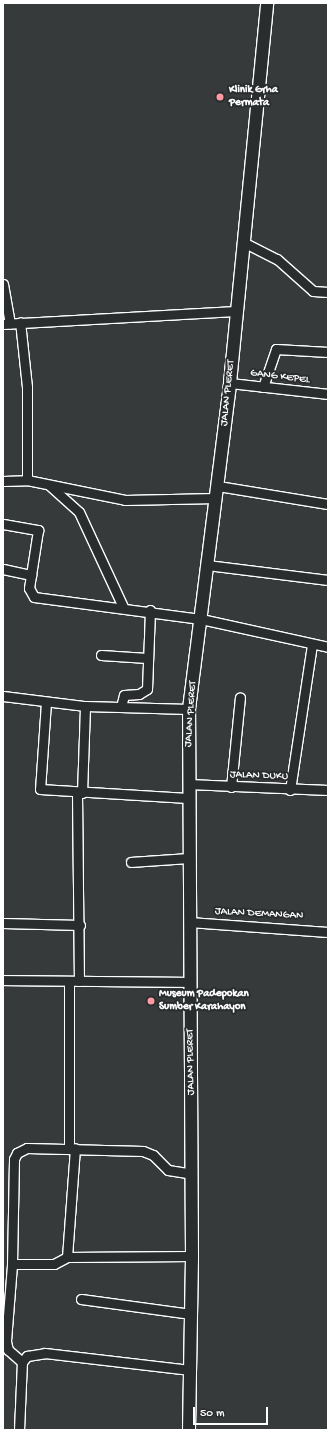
<!DOCTYPE html>
<style>
body{margin:0}
#map{position:relative;width:331px;height:1433px;overflow:hidden;background:#373a3b;font-family:"Gochi Hand",sans-serif}
div>[style]{position:absolute}
.roads{filter:drop-shadow(1px 0 #fff) drop-shadow(-1px 0 #fff) drop-shadow(0 1px #fff) drop-shadow(0 -1px #fff)}
.street>*{height:9px;margin:-4.5px;padding:0 4.5px;transform-origin:4.5px;border-radius:4.5px;background:#2a2d2e}
.secondary>*{height:12px;margin:-6px;padding:0 6px;transform-origin:6px;border-radius:6px;background:#2a2d2e}
.dots>*{width:11px;height:11px;translate:-50% -50%;box-sizing:border-box;border:2px solid #2a2d2e;border-radius:50%}
span{translate:-50% -50%;white-space:nowrap;text-align:center;line-height:1.15;-webkit-text-stroke:4px #2a2d2e;paint-order:stroke}
.poi-label{font-size:11px;color:#fff;font-weight:700}
.left{translate:0 -50%;text-align:left}
.street-label{font-size:11px;color:#fff}
.frame{position:absolute;inset:0;border:4px solid #fff;pointer-events:none}
.scale{position:absolute;left:193px;top:1407px;width:75px;height:18px;box-sizing:border-box;border:2px solid #fff;border-top:0;padding-left:5px;font-size:12px;line-height:14px;white-space:nowrap;color:#fff;-webkit-text-stroke:3px #2a2d2e;paint-order:stroke}
</style>
<div id="map">
<div class="roads">
<div class="street">
<div style="left:243px;top:242px;width:38px;rotate:27deg"></div>
<div style="left:277px;top:259px;width:48px;rotate:41.6deg"></div>
<div style="left:313px;top:291px;width:15px;rotate:4deg"></div>
<div style="left:3px;top:284px;width:40px;rotate:80deg"></div>
<div style="left:3px;top:324px;width:233px;rotate:-3.2deg"></div>
<div style="left:230px;top:383px;width:99px;rotate:6.4deg"></div>
<div style="left:263px;top:387px;width:40px;rotate:-71.1deg"></div>
<div style="left:276px;top:349px;width:52px;rotate:3.3deg"></div>
<div style="left:27px;top:480px;width:100px;rotate:11.5deg"></div>
<div style="left:125px;top:500px;width:91px;rotate:-1.3deg"></div>
<div style="left:3px;top:481px;width:24px;rotate:-2deg"></div>
<div style="left:27px;top:480px;width:93px;rotate:-90deg"></div>
<div style="left:27px;top:387px;width:65px;rotate:-96.1deg"></div>
<div style="left:49px;top:485px;width:40px;rotate:42deg"></div>
<div style="left:79px;top:512px;width:105px;rotate:65.1deg"></div>
<div style="left:218px;top:486px;width:111px;rotate:9.3deg"></div>
<div style="left:3px;top:524px;width:36px;rotate:10deg"></div>
<div style="left:38px;top:530px;width:59px;rotate:98.8deg"></div>
<div style="left:29px;top:588px;width:10px;rotate:61deg"></div>
<div style="left:34px;top:597px;width:168px;rotate:7.5deg"></div>
<div style="left:201px;top:619px;width:130px;rotate:12.4deg"></div>
<div style="left:207px;top:565px;width:122px;rotate:7.1deg"></div>
<div style="left:3px;top:569px;width:29px;rotate:12deg"></div>
<div style="left:101px;top:655px;width:46px;rotate:3.7deg"></div>
<div style="left:3px;top:696px;width:83px;rotate:7deg"></div>
<div style="left:85px;top:706px;width:104px;rotate:1.7deg"></div>
<div style="left:46px;top:702px;width:87px;rotate:93.9deg"></div>
<div style="left:40px;top:789px;width:148px;rotate:3.5deg"></div>
<div style="left:121px;top:707px;width:12px;rotate:-76deg"></div>
<div style="left:124px;top:695px;width:15px;rotate:-4deg"></div>
<div style="left:139px;top:694px;width:9px;rotate:-32deg"></div>
<div style="left:147px;top:689px;width:79px;rotate:-87.8deg"></div>
<div style="left:188px;top:784px;width:140px;rotate:2.5deg"></div>
<div style="left:231px;top:787px;width:90px;rotate:-84.3deg"></div>
<div style="left:290px;top:790px;width:147px;rotate:-81.4deg"></div>
<div style="left:77px;top:793px;width:188px;rotate:89.4deg"></div>
<div style="left:82px;top:793px;width:87px;rotate:-88deg"></div>
<div style="left:131px;top:862px;width:57px;rotate:-4deg"></div>
<div style="left:189px;top:922px;width:139px;rotate:4.1deg"></div>
<div style="left:3px;top:923px;width:77px;rotate:1.5deg"></div>
<div style="left:3px;top:980px;width:187px;rotate:0.6deg"></div>
<div style="left:69px;top:981px;width:167px;rotate:90deg"></div>
<div style="left:67px;top:1257px;width:109px;rotate:-85.8deg"></div>
<div style="left:12px;top:1264px;width:42px"></div>
<div style="left:54px;top:1264px;width:15px;rotate:-28deg"></div>
<div style="left:67px;top:1257px;width:125px;rotate:-0.5deg"></div>
<div style="left:81px;top:1299px;width:111px;rotate:7.8deg"></div>
<div style="left:22px;top:1362px;width:18px;rotate:-139deg"></div>
<div style="left:8px;top:1350px;width:9px;rotate:-103deg"></div>
<div style="left:6px;top:1341px;width:77px;rotate:-85.5deg"></div>
<div style="left:12px;top:1264px;width:105px;rotate:-88.9deg"></div>
<div style="left:14px;top:1159px;width:7px;rotate:-63deg"></div>
<div style="left:17px;top:1153px;width:11px;rotate:-27deg"></div>
<div style="left:27px;top:1148px;width:116px;rotate:1.5deg"></div>
<div style="left:143px;top:1151px;width:11px;rotate:22deg"></div>
<div style="left:153px;top:1155px;width:21px;rotate:45deg"></div>
<div style="left:168px;top:1170px;width:24px;rotate:9deg"></div>
<div style="left:19px;top:1430px;width:68px;rotate:-87.5deg"></div>
<div style="left:22px;top:1362px;width:8px;rotate:-50deg"></div>
<div style="left:27px;top:1356px;width:18px;rotate:-9deg"></div>
<div style="left:45px;top:1353px;width:146px;rotate:6.7deg"></div>
</div>
<div class="secondary">
<div style="left:189px;top:1430px;width:174px;rotate:-89deg"></div>
<div style="left:192px;top:1256px;width:547px;rotate:-90.31deg"></div>
<div style="left:189px;top:709px;width:329px;rotate:-82.8deg"></div>
<div style="left:230px;top:383px;width:382px;rotate:-84.4deg"></div>
</div>
</div>
<div class="dots">
<div style="left:220px;top:97px;background:#ff9aa2"></div>
<div style="left:151px;top:1001px;background:#ff9aa2"></div>
</div>
<div class="poi-label">
<span class="left" style="left:229px;top:97px">Klinik Grha<br>Permata</span>
<span class="left" style="left:159px;top:1001px">Museum Padepokan<br>Sumber Karahayon</span>
</div>
<div class="street-label">
<span style="left:280px;top:377px;rotate:7deg">GANG KEPEL</span>
<span style="left:228px;top:393px;rotate:-84deg">JALAN PLERET</span>
<span style="left:191px;top:714px;rotate:-86deg">JALAN PLERET</span>
<span style="left:259px;top:776px;rotate:2deg">JALAN DUKU</span>
<span style="left:259px;top:914px;rotate:3deg">JALAN DEMANGAN</span>
<span style="left:191px;top:1062px;rotate:-91deg">JALAN PLERET</span>
</div>
<div class="frame"></div>
<div class="scale">50 m</div>
</div>
